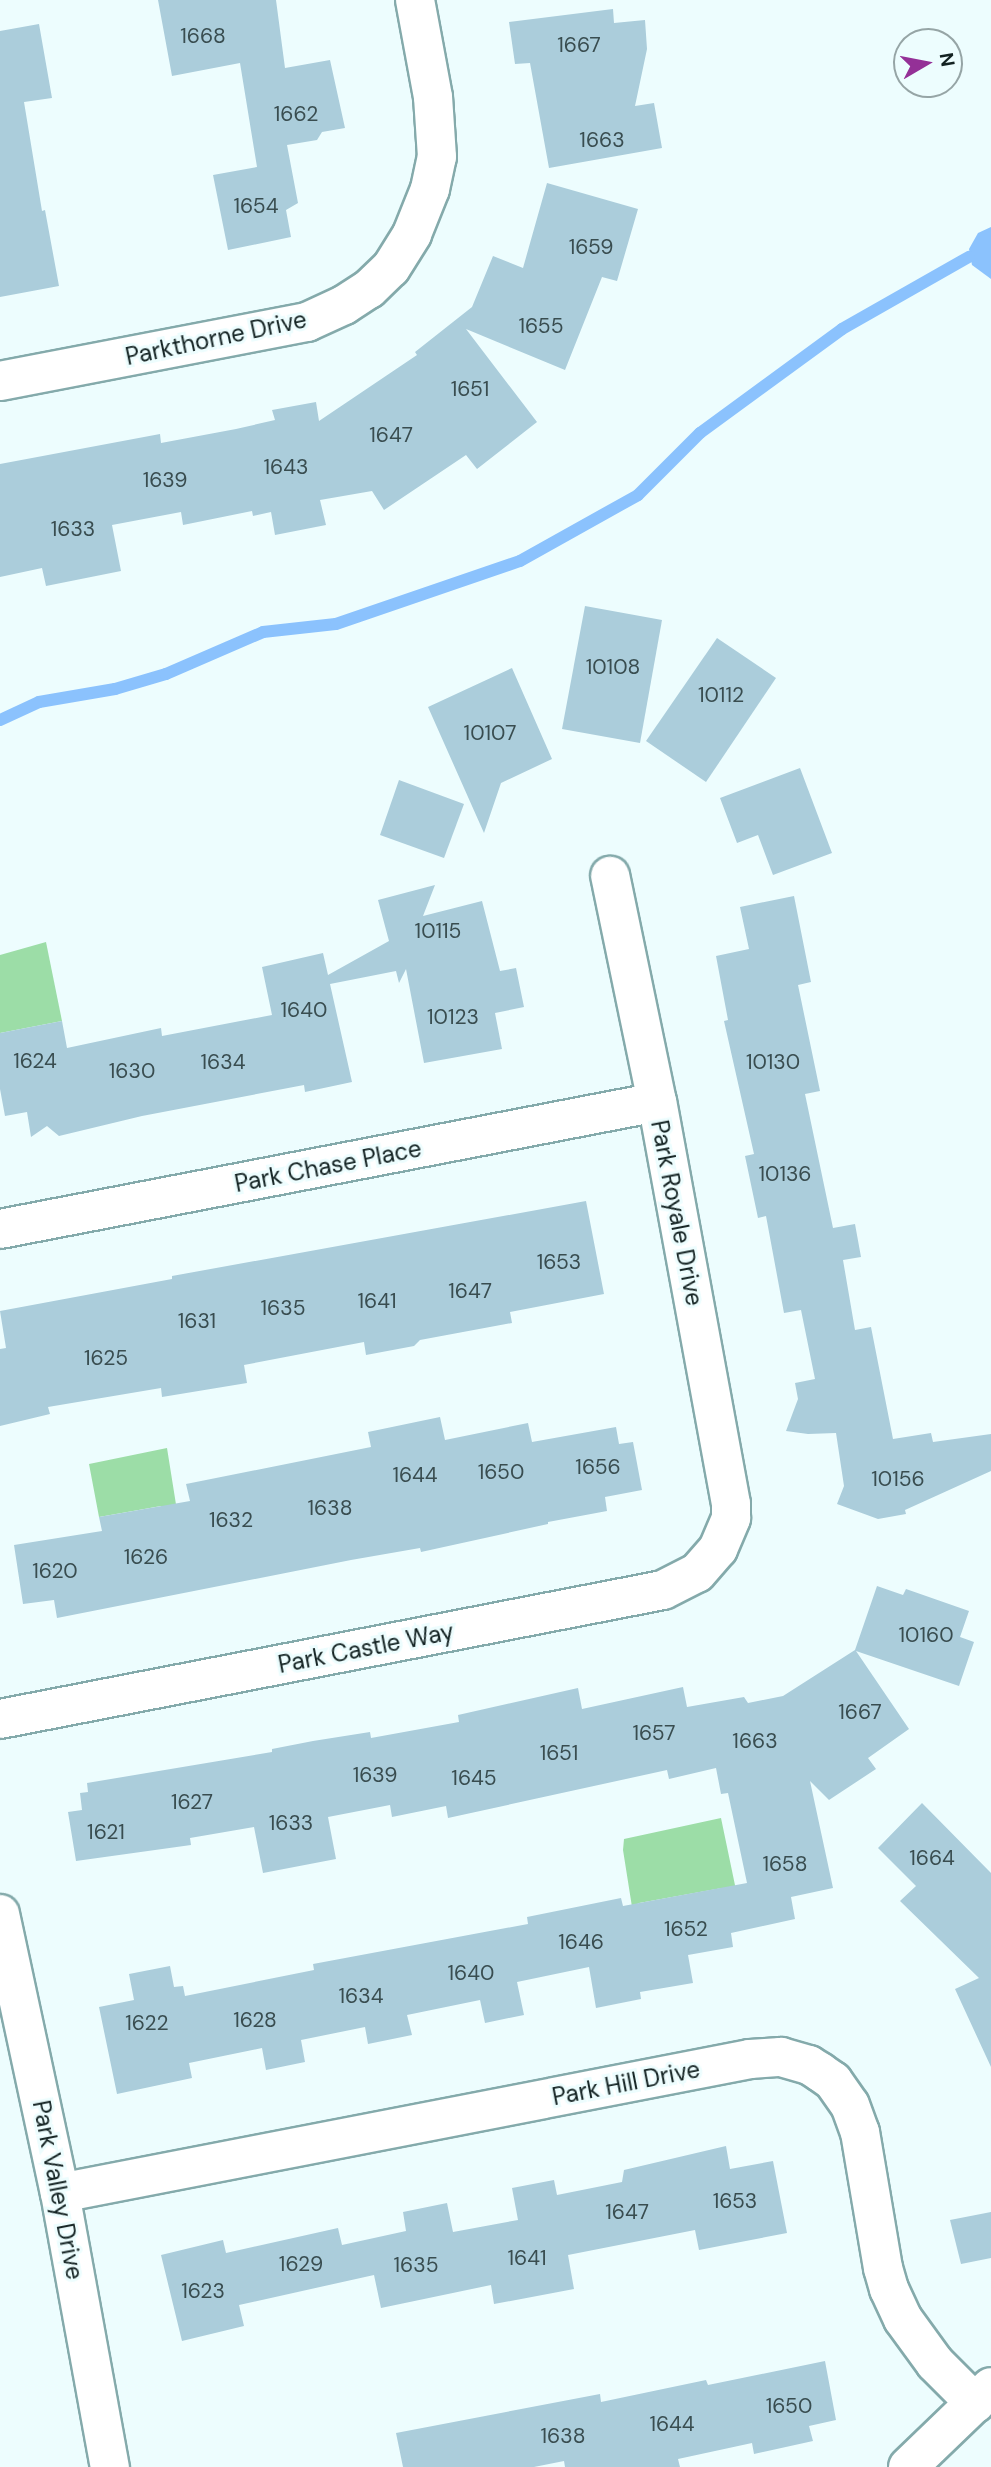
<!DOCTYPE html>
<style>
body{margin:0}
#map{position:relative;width:991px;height:2467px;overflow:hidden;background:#edfdfe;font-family:"DM Sans",sans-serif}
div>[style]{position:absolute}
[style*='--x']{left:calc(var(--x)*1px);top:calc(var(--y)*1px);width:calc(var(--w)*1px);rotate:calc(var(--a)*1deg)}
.green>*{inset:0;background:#9cdda7}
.water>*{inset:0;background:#8bc2fd}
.stream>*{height:12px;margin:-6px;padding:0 6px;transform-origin:6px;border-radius:6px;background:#8bc2fd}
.building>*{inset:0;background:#abcddb}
.roads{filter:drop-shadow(2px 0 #84aaab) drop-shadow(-2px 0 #84aaab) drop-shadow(0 2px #84aaab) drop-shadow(0 -2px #84aaab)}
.minor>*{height:38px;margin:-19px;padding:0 19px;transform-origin:19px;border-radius:19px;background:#fff}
span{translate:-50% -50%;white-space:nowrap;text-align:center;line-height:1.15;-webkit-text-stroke:6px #edfdfe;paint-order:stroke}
.number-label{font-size:21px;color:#394d50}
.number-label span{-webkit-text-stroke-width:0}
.street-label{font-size:24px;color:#132222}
.north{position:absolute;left:893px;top:28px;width:70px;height:70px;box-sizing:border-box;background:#edfdfe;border:2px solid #96a5a6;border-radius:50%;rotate:80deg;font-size:19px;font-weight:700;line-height:28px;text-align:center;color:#132222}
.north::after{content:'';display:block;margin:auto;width:24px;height:32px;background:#943097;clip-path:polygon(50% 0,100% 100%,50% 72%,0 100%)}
</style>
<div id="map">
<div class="green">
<i style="clip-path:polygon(46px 942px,62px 1021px,0 1033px,0 955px)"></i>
<i style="clip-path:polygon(167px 1448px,178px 1517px,161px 1506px,99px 1517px,89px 1464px)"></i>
<i style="clip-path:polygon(721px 1818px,736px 1890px,722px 1888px,639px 1903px,632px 1907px,623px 1850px,624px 1839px)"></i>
</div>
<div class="water">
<i style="clip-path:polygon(991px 227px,991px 279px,972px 265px,969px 249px,978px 233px)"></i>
</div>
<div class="stream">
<i style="--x:0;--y:720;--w:43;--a:-24.8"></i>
<i style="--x:39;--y:702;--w:77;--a:-9.7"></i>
<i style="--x:115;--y:689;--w:53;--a:-16.4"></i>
<i style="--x:166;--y:674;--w:106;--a:-23.4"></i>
<i style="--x:263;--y:632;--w:73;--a:-6.3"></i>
<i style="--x:336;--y:624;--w:194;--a:-18.9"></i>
<i style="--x:520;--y:561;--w:135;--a:-29.2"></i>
<i style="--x:638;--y:495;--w:88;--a:-45"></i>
<i style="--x:700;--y:433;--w:176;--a:-36.2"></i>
<i style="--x:842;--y:329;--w:146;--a:-29.6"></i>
</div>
<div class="building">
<i style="clip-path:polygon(158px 0,276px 0,285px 68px,330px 60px,345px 128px,322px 132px,317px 140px,287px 145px,298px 203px,286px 210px,291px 237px,228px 250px,213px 175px,257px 167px,240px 63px,172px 76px)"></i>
<i style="clip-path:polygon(613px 9px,614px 23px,645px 20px,647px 49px,635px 106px,654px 103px,662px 148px,549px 168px,530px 63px,515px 64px,509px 22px)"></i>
<i style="clip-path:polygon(39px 24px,52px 98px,24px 102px,42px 211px,45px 210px,59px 286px,0 297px,0 31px)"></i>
<i style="clip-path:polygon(547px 183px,638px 209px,617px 281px,602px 277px,565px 370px,466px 329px,537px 422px,477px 469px,466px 455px,384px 510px,372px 491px,320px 500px,326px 525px,275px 535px,271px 512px,253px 516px,252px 511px,183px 525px,181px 512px,112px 525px,121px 571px,46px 586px,42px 568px,0 577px,0 464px,160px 434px,161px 443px,236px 429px,275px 420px,272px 410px,316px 402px,319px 421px,417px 355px,415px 352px,472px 307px,493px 256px,523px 268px)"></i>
<i style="clip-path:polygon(585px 606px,662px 620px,640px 743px,562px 729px)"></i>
<i style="clip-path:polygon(717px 638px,776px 678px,706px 782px,646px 741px)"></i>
<i style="clip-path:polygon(512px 668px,552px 759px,501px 783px,484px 833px,428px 707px)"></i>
<i style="clip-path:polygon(800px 768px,832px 853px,773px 875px,758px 835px,737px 843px,720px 798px)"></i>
<i style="clip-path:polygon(399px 780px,464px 804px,444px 858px,380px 835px)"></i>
<i style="clip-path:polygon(435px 885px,423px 916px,482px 901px,500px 971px,516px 968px,524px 1007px,495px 1013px,502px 1049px,424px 1063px,406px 969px,399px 983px,396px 971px,330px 984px,352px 1082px,305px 1092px,304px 1085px,142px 1116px,59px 1136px,47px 1126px,31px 1137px,27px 1112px,5px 1116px,0 1089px,0 1033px,62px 1021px,67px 1048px,161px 1028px,162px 1036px,272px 1015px,262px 967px,323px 953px,328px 975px,389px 941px,378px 900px)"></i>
<i style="clip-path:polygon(794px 896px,811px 982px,798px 985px,820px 1091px,805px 1094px,833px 1228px,855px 1224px,861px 1257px,843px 1260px,855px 1330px,871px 1327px,893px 1439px,931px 1433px,933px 1442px,991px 1434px,991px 1471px,905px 1510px,906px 1514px,878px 1519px,837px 1504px,844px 1486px,836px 1433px,808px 1434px,786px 1431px,798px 1399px,795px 1383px,815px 1379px,801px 1310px,784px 1313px,766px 1216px,758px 1218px,745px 1156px,754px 1154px,724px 1021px,728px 1020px,716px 956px,749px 949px,740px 907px)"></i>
<i style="clip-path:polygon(586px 1201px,604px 1294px,510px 1312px,512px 1323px,420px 1340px,414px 1346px,366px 1355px,364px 1342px,244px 1365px,247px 1383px,162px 1397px,161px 1388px,48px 1407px,50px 1414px,0 1426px,0 1349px,6px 1348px,0 1311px,172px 1279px,172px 1276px)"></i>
<i style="clip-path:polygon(440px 1417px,445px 1440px,528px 1423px,532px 1442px,616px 1427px,619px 1444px,633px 1442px,642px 1490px,605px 1497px,607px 1511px,548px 1522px,548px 1524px,421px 1552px,420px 1548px,351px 1560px,57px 1618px,54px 1600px,23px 1604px,14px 1545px,102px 1531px,99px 1517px,190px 1501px,186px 1484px,371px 1447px,368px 1432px)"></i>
<i style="clip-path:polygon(877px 1586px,903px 1595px,906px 1589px,969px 1611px,960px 1637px,974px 1642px,959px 1686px,856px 1651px,909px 1729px,868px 1758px,876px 1769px,829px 1800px,810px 1781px,833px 1888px,791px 1897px,795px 1919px,731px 1933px,733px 1947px,688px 1955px,693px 1983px,640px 1992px,641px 1999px,596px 2008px,589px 1967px,517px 1982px,524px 2015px,485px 2023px,480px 2000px,407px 2015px,412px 2035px,368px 2044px,365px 2027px,301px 2040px,305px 2062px,266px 2070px,262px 2048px,189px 2063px,192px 2078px,117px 2094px,99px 2007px,134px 2000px,129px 1974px,170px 1966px,174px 1987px,183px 1986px,185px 1996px,314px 1970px,313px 1964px,528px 1924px,527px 1917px,621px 1898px,623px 1906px,747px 1883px,728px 1793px,721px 1794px,716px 1768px,669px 1779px,667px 1770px,448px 1818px,446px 1806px,392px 1817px,390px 1805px,328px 1817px,336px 1859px,263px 1873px,254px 1827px,190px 1838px,191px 1845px,76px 1861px,68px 1812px,82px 1810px,80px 1793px,88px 1792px,87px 1783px,272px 1752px,272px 1749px,313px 1741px,370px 1732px,371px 1738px,459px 1722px,458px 1715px,578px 1688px,582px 1709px,683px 1687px,687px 1707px,744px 1697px,748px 1703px,783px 1696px,855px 1650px)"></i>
<i style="clip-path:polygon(922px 1803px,991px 1873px,991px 2067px,955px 1989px,979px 1978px,900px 1901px,916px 1886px,878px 1848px)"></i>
<i style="clip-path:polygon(726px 2146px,730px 2169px,773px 2161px,787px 2233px,699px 2250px,695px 2230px,568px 2255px,574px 2289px,494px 2304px,491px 2285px,381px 2308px,374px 2275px,239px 2305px,244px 2326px,182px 2341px,161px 2255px,223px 2240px,226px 2253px,338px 2228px,342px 2245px,406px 2231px,403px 2212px,447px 2203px,453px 2232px,518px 2220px,512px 2188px,554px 2180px,557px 2195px,622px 2182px,624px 2170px)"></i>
<i style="clip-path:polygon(991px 2212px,991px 2258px,961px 2264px,950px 2220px)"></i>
<i style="clip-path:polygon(825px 2361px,836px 2420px,809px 2426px,813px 2441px,754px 2454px,752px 2443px,678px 2459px,680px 2467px,565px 2467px,564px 2461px,534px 2467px,403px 2467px,396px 2433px,600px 2394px,601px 2402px,706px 2380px,708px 2385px)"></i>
</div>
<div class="roads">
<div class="minor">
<i style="--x:0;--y:381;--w:313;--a:-10.9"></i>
<i style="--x:307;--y:322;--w:41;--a:-24.7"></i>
<i style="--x:344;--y:305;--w:30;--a:-33"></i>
<i style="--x:369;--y:289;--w:30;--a:-44"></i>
<i style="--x:391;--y:268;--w:40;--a:-58"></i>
<i style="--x:412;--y:234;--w:48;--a:-68.2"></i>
<i style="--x:430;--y:189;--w:33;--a:-78"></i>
<i style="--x:437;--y:157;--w:60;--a:-93.8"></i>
<i style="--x:433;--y:97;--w:99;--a:-100.5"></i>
<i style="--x:0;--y:1229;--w:669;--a:-10.94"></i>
<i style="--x:0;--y:1719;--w:675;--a:-11.01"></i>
<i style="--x:663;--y:1590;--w:38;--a:-27"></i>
<i style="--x:697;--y:1573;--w:32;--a:-49"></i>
<i style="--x:718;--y:1549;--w:34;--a:-67"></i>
<i style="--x:731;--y:1518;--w:14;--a:-90"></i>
<i style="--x:731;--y:1504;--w:409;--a:-100.4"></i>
<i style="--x:657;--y:1102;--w:231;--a:-101.7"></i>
<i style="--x:0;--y:1914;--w:285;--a:77.9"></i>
<i style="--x:60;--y:2193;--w:279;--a:79.7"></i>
<i style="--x:60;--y:2193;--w:703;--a:-10.99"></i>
<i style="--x:750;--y:2059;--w:31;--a:-4"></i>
<i style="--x:781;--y:2057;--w:29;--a:16"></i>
<i style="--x:809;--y:2065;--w:13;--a:32"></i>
<i style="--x:820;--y:2072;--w:16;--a:35"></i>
<i style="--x:833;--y:2081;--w:29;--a:55"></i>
<i style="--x:850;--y:2105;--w:29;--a:70"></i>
<i style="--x:860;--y:2132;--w:138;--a:80.4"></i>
<i style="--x:883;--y:2268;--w:22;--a:74"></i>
<i style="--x:889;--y:2289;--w:33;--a:65"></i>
<i style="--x:903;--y:2319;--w:54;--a:54"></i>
<i style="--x:935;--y:2363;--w:57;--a:45"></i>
<i style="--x:908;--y:2467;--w:115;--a:-43.9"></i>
</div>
</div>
<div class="number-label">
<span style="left:203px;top:36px">1668</span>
<span style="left:579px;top:45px">1667</span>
<span style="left:296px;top:114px">1662</span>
<span style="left:602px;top:140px">1663</span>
<span style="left:256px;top:206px">1654</span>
<span style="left:591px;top:247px">1659</span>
<span style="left:541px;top:326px">1655</span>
<span style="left:470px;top:389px">1651</span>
<span style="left:391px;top:435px">1647</span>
<span style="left:286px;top:467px">1643</span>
<span style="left:165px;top:480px">1639</span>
<span style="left:73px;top:529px">1633</span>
<span style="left:613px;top:667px">10108</span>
<span style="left:721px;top:695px">10112</span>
<span style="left:490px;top:733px">10107</span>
<span style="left:438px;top:931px">10115</span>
<span style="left:304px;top:1010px">1640</span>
<span style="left:453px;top:1017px">10123</span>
<span style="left:35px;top:1061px">1624</span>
<span style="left:223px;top:1062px">1634</span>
<span style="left:773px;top:1062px">10130</span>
<span style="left:132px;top:1071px">1630</span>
<span style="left:785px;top:1174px">10136</span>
<span style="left:559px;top:1262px">1653</span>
<span style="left:470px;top:1291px">1647</span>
<span style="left:377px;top:1301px">1641</span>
<span style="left:283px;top:1308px">1635</span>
<span style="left:197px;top:1321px">1631</span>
<span style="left:106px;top:1358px">1625</span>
<span style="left:598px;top:1467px">1656</span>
<span style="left:501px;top:1472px">1650</span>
<span style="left:415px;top:1475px">1644</span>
<span style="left:898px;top:1479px">10156</span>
<span style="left:330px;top:1508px">1638</span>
<span style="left:231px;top:1520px">1632</span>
<span style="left:146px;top:1557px">1626</span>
<span style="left:55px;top:1571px">1620</span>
<span style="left:926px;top:1635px">10160</span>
<span style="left:860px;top:1712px">1667</span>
<span style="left:654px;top:1733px">1657</span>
<span style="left:755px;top:1741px">1663</span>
<span style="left:559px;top:1753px">1651</span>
<span style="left:375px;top:1775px">1639</span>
<span style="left:474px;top:1778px">1645</span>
<span style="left:192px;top:1802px">1627</span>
<span style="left:291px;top:1823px">1633</span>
<span style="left:106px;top:1832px">1621</span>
<span style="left:932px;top:1858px">1664</span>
<span style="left:785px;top:1864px">1658</span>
<span style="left:686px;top:1929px">1652</span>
<span style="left:581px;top:1942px">1646</span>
<span style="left:471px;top:1973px">1640</span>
<span style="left:361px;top:1996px">1634</span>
<span style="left:255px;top:2020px">1628</span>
<span style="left:147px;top:2023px">1622</span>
<span style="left:735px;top:2201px">1653</span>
<span style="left:627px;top:2212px">1647</span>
<span style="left:527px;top:2258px">1641</span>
<span style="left:301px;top:2264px">1629</span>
<span style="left:416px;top:2265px">1635</span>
<span style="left:203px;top:2291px">1623</span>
<span style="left:789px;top:2406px">1650</span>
<span style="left:672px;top:2424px">1644</span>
<span style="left:563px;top:2436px">1638</span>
</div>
<div class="street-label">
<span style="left:216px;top:338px;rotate:-12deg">Parkthorne Drive</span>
<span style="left:328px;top:1166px;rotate:-11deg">Park Chase Place</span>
<span style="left:677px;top:1213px;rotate:79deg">Park Royale Drive</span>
<span style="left:366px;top:1648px;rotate:-11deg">Park Castle Way</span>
<span style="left:626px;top:2083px;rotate:-11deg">Park Hill Drive</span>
<span style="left:58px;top:2190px;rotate:79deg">Park Valley Drive</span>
</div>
<div class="north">N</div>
</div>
